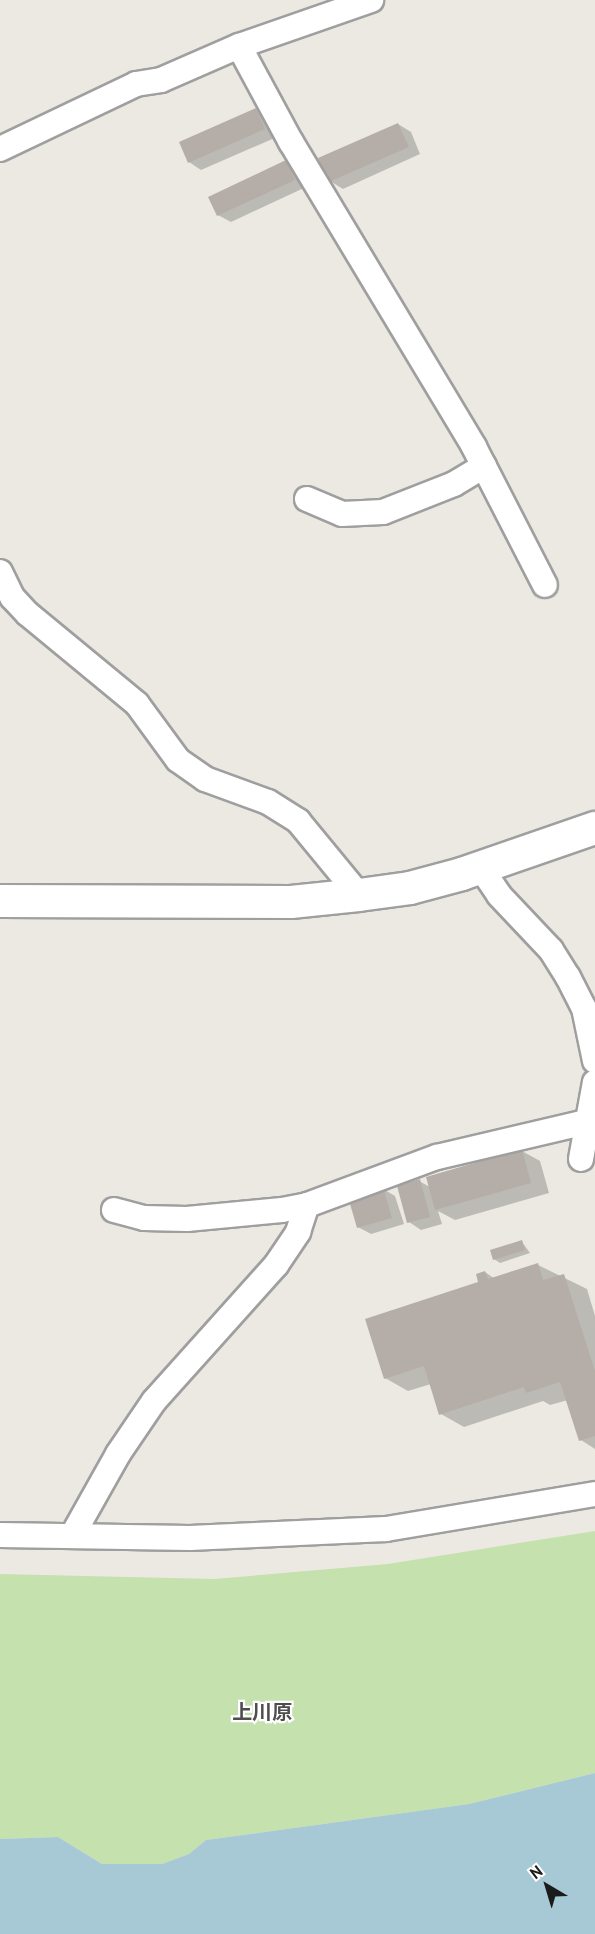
<!DOCTYPE html>
<meta charset="utf-8">
<style>
body{margin:0}
#map{position:relative;width:595px;height:1934px;overflow:hidden;background:#ece9e2;font-family:"PT Sans","Noto Sans JP",sans-serif}
div>[style]{position:absolute}
[style*='--x']{left:calc(var(--x)*1px);top:calc(var(--y)*1px);width:calc(var(--w)*1px);rotate:calc(var(--a)*1deg)}
.grass>*{inset:0;background:#c5e1ad}
.water>*{inset:0;background:#a7c9d5}
.shadow>*{inset:0;background:#0003}
.building>*{inset:0;background:#b5aea8}
.roads{filter:drop-shadow(2px 0 #9f9f9f) drop-shadow(-2px 0 #9f9f9f) drop-shadow(0 2px #9f9f9f) drop-shadow(0 -2px #9f9f9f)}
.minor>*{height:24px;margin:-12px;padding:0 12px;transform-origin:12px;border-radius:12px;background:#fff}
.tertiary>*{height:32px;margin:-16px;padding:0 16px;transform-origin:16px;border-radius:16px;background:#fff}
span{translate:-50% -50%;white-space:nowrap;text-align:center;line-height:1.15;-webkit-text-stroke:4.5px #fff;paint-order:stroke}
.neighbourhood-label{font-size:20px;color:#4e4e4e;font-weight:700}
.north{position:absolute;left:517px;top:1856px;width:60px;height:60px;-webkit-text-stroke:4px #fff;paint-order:stroke;rotate:322deg;font-size:16px;font-weight:700;line-height:24px;text-align:center;color:#1b1b1b}
.north::after{content:'';display:block;margin:auto;width:21px;height:27px;background:#1b1b1b;clip-path:polygon(50% 0,100% 100%,50% 72%,0 100%)}
</style>
<div id="map">
<div class="grass">
<i style="clip-path:polygon(595px 1531px,595px 1773px,469px 1804px,206px 1840px,189px 1854px,162px 1864px,102px 1864px,58px 1837px,0 1839px,0 1574px,214px 1579px,388px 1564px)"></i>
</div>
<div class="water">
<i style="clip-path:polygon(595px 1773px,595px 1934px,0 1934px,0 1839px,58px 1837px,102px 1864px,162px 1864px,189px 1854px,206px 1840px,469px 1804px)"></i>
</div>
<div class="shadow">
<i style="clip-path:polygon(256px 110px,268px 117px,277px 137px,201px 170px,189px 162px)"></i>
<i style="clip-path:polygon(398px 124px,411px 132px,420px 154px,343px 189px,330px 181px)"></i>
<i style="clip-path:polygon(286px 162px,298px 169px,306px 187px,231px 222px,218px 215px)"></i>
<i style="clip-path:polygon(522px 1151px,540px 1161px,549px 1193px,455px 1220px,438px 1211px,442px 1224px,421px 1230px,409px 1222px,419px 1181px,430px 1187px)"></i>
<i style="clip-path:polygon(383px 1189px,395px 1196px,404px 1224px,371px 1234px,358px 1227px)"></i>
<i style="clip-path:polygon(522px 1242px,530px 1253px,500px 1263px,494px 1259px)"></i>
<i style="clip-path:polygon(538px 1265px,587px 1289px,595px 1316px,595px 1449px,581px 1440px,568px 1400px,550px 1405px,543px 1401px,464px 1427px,441px 1414px,431px 1384px,408px 1391px,385px 1378px,480px 1283px,485px 1272px,495px 1279px)"></i>
</div>
<div class="building">
<i style="clip-path:polygon(256px 108px,265px 129px,188px 163px,179px 142px)"></i>
<i style="clip-path:polygon(398px 123px,409px 147px,329px 182px,318px 158px)"></i>
<i style="clip-path:polygon(286px 160px,295px 180px,217px 216px,208px 197px)"></i>
<i style="clip-path:polygon(522px 1149px,531px 1183px,435px 1210px,426px 1177px)"></i>
<i style="clip-path:polygon(420px 1179px,430px 1217px,407px 1223px,397px 1186px)"></i>
<i style="clip-path:polygon(383px 1187px,392px 1218px,357px 1228px,348px 1197px)"></i>
<i style="clip-path:polygon(522px 1240px,525px 1250px,493px 1260px,490px 1250px)"></i>
<i style="clip-path:polygon(538px 1263px,543px 1280px,564px 1274px,595px 1371px,595px 1436px,579px 1441px,560px 1382px,526px 1393px,524px 1387px,439px 1415px,424px 1366px,384px 1379px,365px 1319px,478px 1282px,476px 1274px,485px 1271px,488px 1279px)"></i>
</div>
<div class="roads">
<div class="minor">
<i style="--x:239;--y:46;--w:109;--a:61.6"></i>
<i style="--x:291;--y:142;--w:356;--a:59"></i>
<i style="--x:474;--y:447;--w:155;--a:62.8"></i>
<i style="--x:0;--y:149;--w:151;--a:-25.5"></i>
<i style="--x:136;--y:84;--w:25;--a:-9"></i>
<i style="--x:161;--y:80;--w:85;--a:-23.6"></i>
<i style="--x:239;--y:46;--w:140;--a:-19.2"></i>
<i style="--x:307;--y:499;--w:38;--a:23"></i>
<i style="--x:342;--y:514;--w:41;--a:-2.8"></i>
<i style="--x:383;--y:512;--w:76;--a:-21.5"></i>
<i style="--x:454;--y:484;--w:35;--a:-31"></i>
<i style="--x:0;--y:572;--w:28;--a:64"></i>
<i style="--x:12;--y:597;--w:23;--a:47"></i>
<i style="--x:28;--y:614;--w:141;--a:39.5"></i>
<i style="--x:137;--y:704;--w:69;--a:53.8"></i>
<i style="--x:178;--y:760;--w:33;--a:35"></i>
<i style="--x:205;--y:779;--w:67;--a:20.1"></i>
<i style="--x:268;--y:802;--w:36;--a:32"></i>
<i style="--x:298;--y:821;--w:96;--a:50.5"></i>
<i style="--x:481;--y:868;--w:32;--a:56"></i>
<i style="--x:499;--y:895;--w:76;--a:46.6"></i>
<i style="--x:551;--y:950;--w:32;--a:58"></i>
<i style="--x:568;--y:977;--w:35;--a:63"></i>
<i style="--x:584;--y:1008;--w:54;--a:78.3"></i>
<i style="--x:581;--y:1159;--w:78;--a:-79.7"></i>
<i style="--x:114;--y:1210;--w:31;--a:15"></i>
<i style="--x:144;--y:1218;--w:43;--a:1.3"></i>
<i style="--x:187;--y:1219;--w:95;--a:-5.4"></i>
<i style="--x:282;--y:1210;--w:25;--a:-11"></i>
<i style="--x:307;--y:1205;--w:139;--a:-20.3"></i>
<i style="--x:437;--y:1157;--w:162;--a:-13.2"></i>
<i style="--x:0;--y:1535;--w:190;--a:0.9"></i>
<i style="--x:190;--y:1538;--w:196;--a:-2.6"></i>
<i style="--x:386;--y:1529;--w:212;--a:-9.5"></i>
<i style="--x:72;--y:1536;--w:94;--a:-60.7"></i>
<i style="--x:118;--y:1454;--w:64;--a:-55.8"></i>
<i style="--x:154;--y:1401;--w:183;--a:-48.1"></i>
<i style="--x:276;--y:1265;--w:40;--a:-56"></i>
<i style="--x:298;--y:1232;--w:28;--a:-72"></i>
</div>
<div class="tertiary">
<i style="--x:0;--y:901;--w:291;--a:0.2"></i>
<i style="--x:291;--y:902;--w:68;--a:-5.9"></i>
<i style="--x:359;--y:895;--w:51;--a:-7.8"></i>
<i style="--x:410;--y:888;--w:54;--a:-15.1"></i>
<i style="--x:462;--y:874;--w:141;--a:-19.1"></i>
</div>
</div>
<div class="neighbourhood-label">
<span style="left:262px;top:1712px">上川原</span>
</div>
<div class="north">N</div>
</div>
